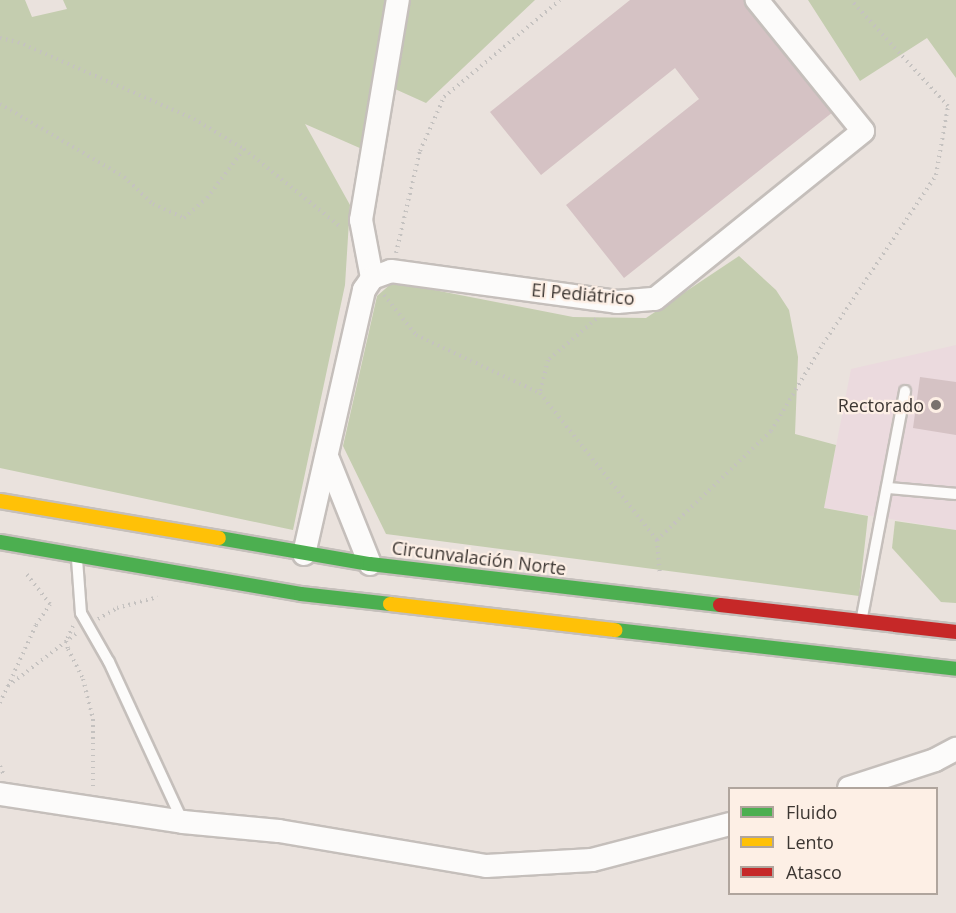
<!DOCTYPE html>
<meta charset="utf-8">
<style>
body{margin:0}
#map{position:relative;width:956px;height:913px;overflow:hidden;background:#eae2dd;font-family:"Open Sans",sans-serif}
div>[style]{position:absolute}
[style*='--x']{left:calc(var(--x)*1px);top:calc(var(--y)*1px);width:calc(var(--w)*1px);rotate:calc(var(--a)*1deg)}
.education>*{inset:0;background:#ebdade}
.green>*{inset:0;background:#c4cdaf}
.building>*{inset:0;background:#d5c2c4}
.path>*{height:4px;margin-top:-2px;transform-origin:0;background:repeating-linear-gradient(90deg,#c5c2c0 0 1.5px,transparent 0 6px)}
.roads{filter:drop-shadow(2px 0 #c5bfbb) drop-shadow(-2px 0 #c5bfbb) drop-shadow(0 2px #c5bfbb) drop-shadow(0 -2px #c5bfbb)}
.lane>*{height:10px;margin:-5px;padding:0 5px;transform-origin:5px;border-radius:5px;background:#fcfbfa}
.street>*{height:22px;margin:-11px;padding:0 11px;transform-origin:11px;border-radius:11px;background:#fcfbfa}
.fast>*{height:14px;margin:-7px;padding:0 7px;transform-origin:7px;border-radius:7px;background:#4caf50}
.slow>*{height:14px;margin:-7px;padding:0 7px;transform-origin:7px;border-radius:7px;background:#ffc107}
.jam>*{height:14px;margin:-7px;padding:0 7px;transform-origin:7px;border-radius:7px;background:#c62828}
.dots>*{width:16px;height:16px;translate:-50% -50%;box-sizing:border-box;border:3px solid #fdefe5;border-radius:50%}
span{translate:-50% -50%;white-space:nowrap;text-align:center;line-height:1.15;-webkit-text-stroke:4.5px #fdefe5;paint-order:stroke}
.street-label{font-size:18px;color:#3c3632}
.poi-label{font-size:18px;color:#3c3632}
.right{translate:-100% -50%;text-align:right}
.legend{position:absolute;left:728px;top:787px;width:210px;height:108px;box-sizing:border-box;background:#fdefe5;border:2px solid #b0a59d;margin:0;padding:8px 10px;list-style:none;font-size:18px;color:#3c3632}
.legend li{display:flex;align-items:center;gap:12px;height:30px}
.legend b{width:30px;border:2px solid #b0a59d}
</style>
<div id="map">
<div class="education">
<i style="clip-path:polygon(956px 345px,956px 530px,824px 508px,851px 369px)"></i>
</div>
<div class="green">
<i style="clip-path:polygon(0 0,25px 0,32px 17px,67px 9px,63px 0,535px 0,426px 103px,375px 80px,362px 149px,305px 124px,350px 205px,345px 285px,293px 530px,0 468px)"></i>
<i style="clip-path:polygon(808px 0,956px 0,956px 78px,927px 38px,860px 81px)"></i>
<i style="clip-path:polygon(739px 256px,776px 290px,789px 310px,798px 357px,795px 434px,836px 445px,824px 508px,868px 516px,859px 596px,386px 534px,343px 446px,377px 296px,393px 282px,573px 317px,646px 318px)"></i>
<i style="clip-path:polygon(895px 521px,956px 530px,956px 603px,941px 602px,892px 548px)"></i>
</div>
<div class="building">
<i style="clip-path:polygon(630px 0,752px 0,838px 108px,624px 278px,566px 205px,699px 99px,675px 68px,541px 175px,490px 112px)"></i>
<i style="clip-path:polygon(920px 377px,956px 382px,956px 435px,913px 428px)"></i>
</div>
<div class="path">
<i style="--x:0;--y:38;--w:18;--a:13"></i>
<i style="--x:18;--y:42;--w:192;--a:23.6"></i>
<i style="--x:194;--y:119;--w:58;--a:31"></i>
<i style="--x:244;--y:149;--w:126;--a:38.9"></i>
<i style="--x:0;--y:104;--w:144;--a:30.5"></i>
<i style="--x:124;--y:177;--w:40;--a:43"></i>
<i style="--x:153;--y:204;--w:34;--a:24"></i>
<i style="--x:184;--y:218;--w:30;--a:-41"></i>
<i style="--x:207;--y:198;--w:61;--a:-52.9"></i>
<i style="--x:396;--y:253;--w:105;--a:-76.8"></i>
<i style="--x:420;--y:151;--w:59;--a:-66"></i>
<i style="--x:444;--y:97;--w:151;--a:-39.9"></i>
<i style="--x:384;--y:295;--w:51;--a:51.3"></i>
<i style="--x:416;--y:335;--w:137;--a:25.1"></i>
<i style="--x:596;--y:319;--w:63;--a:139.5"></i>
<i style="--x:548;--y:360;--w:34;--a:104"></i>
<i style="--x:540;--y:393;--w:188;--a:51.5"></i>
<i style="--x:657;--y:540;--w:34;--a:85"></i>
<i style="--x:657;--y:540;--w:158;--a:-43.7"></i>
<i style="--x:771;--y:431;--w:101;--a:-59.1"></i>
<i style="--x:823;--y:344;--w:203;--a:-56.2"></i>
<i style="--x:936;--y:175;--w:70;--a:-80.1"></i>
<i style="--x:948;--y:106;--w:144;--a:-132.5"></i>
<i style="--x:98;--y:619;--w:22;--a:-30"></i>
<i style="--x:117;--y:608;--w:42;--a:-15"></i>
<i style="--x:73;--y:626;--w:17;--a:115"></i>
<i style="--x:66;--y:641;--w:8;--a:76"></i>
<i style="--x:68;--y:649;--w:34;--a:63"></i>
<i style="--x:83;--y:679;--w:41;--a:76"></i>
<i style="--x:93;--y:719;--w:70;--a:90"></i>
<i style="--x:8;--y:686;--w:87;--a:-37.5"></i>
<i style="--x:0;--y:703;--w:86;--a:-65.2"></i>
<i style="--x:36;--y:625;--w:25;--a:-56"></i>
<i style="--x:50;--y:604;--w:41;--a:-128"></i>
<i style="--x:0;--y:766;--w:10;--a:66"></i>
</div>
<div class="roads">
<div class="lane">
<i style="--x:888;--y:488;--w:68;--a:5"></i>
<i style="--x:77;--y:559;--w:54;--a:85.8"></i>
<i style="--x:81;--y:613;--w:56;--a:60.3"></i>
<i style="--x:109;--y:662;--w:176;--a:65.2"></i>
<i style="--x:862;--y:617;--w:230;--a:-79.2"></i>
</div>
<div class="street">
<i style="--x:372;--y:278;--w:59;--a:-100.7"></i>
<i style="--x:361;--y:220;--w:223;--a:-80.5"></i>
<i style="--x:328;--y:459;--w:113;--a:68.2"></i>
<i style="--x:304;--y:554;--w:271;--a:-77.2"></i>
<i style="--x:364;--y:290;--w:14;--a:-56"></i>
<i style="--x:372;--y:278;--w:20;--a:-20"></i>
<i style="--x:391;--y:271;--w:228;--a:7.8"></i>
<i style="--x:617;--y:302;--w:38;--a:-5"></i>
<i style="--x:655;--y:299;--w:267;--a:-38.9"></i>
<i style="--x:863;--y:131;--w:169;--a:-129"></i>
<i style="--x:849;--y:788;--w:90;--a:-18"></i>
<i style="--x:935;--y:760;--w:24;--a:-28"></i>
<i style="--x:0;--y:794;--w:185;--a:8.7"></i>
<i style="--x:183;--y:822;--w:96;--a:5.4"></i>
<i style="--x:279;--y:831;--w:210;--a:9.6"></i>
<i style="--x:486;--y:866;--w:106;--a:-3.2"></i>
<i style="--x:592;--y:860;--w:143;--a:-14.6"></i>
</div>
<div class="fast">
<i style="--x:219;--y:538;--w:153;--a:9.8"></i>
<i style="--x:370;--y:564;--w:352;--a:6.7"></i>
<i style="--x:0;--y:542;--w:305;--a:9.8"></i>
<i style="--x:301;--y:594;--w:90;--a:6.4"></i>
<i style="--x:616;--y:630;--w:342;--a:6.5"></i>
</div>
<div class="slow">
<i style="--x:0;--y:501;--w:222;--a:9.6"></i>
<i style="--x:390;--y:604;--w:227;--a:6.6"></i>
</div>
<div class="jam">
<i style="--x:720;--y:605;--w:238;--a:6.5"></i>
</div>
</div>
<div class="dots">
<i style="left:936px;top:405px;background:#79726e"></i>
</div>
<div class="street-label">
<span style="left:583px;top:294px;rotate:5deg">El Pediátrico</span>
<span style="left:479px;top:558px;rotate:7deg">Circunvalación Norte</span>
</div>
<div class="poi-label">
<span class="right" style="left:924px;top:405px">Rectorado</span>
</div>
<ul class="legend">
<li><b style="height:8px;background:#4caf50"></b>Fluido</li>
<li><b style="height:8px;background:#ffc107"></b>Lento</li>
<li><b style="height:8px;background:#c62828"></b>Atasco</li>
</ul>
</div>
